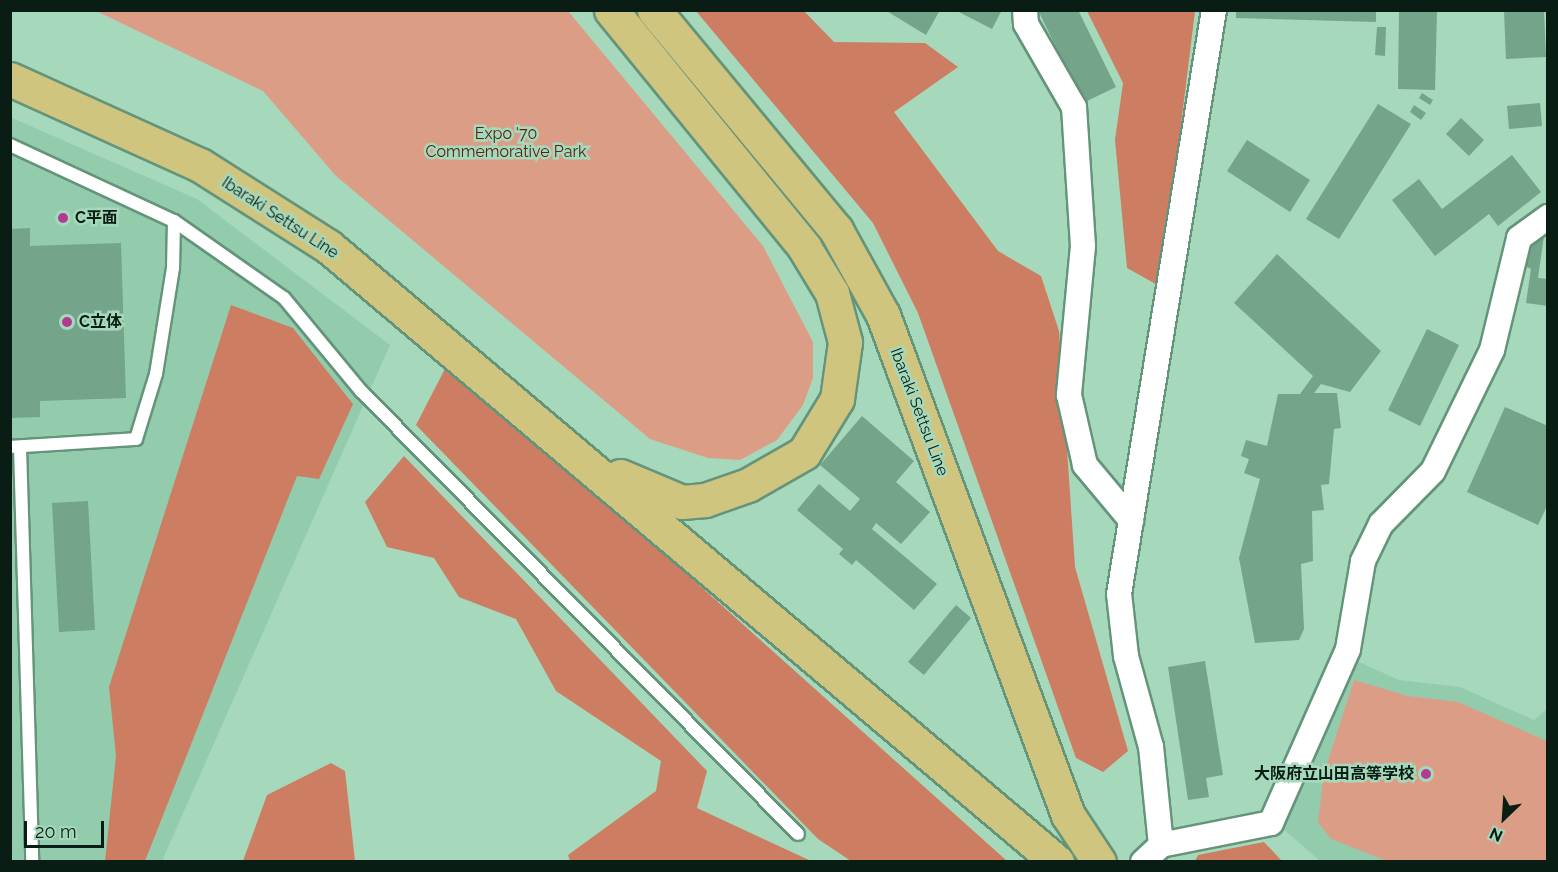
<!DOCTYPE html>
<meta charset="utf-8">
<style>
body{margin:0}
#map{position:relative;width:1558px;height:872px;overflow:hidden;background:#a6d8bc;font-family:Raleway,"Noto Sans JP",sans-serif}
div>[style]{position:absolute}
[style*='--x']{left:calc(var(--x)*1px);top:calc(var(--y)*1px);width:calc(var(--w)*1px);rotate:calc(var(--a)*1deg)}
.built>*{inset:0;background:#93ccad}
.green>*{inset:0;background:#dc9d87}
.forest>*{inset:0;background:#cd7d62}
.building>*{inset:0;background:#74a489}
.roads{filter:drop-shadow(2px 0 #64947a) drop-shadow(-2px 0 #64947a) drop-shadow(0 2px #64947a) drop-shadow(0 -2px #64947a)}
.lane>*{height:12px;margin:-6px;padding:0 6px;transform-origin:6px;border-radius:6px;background:#fff}
.street>*{height:24px;margin:-12px;padding:0 12px;transform-origin:12px;border-radius:12px;background:#fff}
.primary>*{height:33px;margin:-16.5px;padding:0 16.5px;transform-origin:16.5px;border-radius:16.5px;background:#d0c57f}
.dots>*{width:16px;height:16px;translate:-50% -50%;box-sizing:border-box;border:3px solid #a6d8bc;border-radius:50%}
span{translate:-50% -50%;white-space:nowrap;text-align:center;line-height:1.15;-webkit-text-stroke:5px #a6d8bc;paint-order:stroke}
.park-label{font-size:16px;color:#562310}
.poi-label{font-size:16px;color:#0a1d14;font-weight:700}
.left{translate:0 -50%;text-align:left}
.right{translate:-100% -50%;text-align:right}
.street-label{font-size:16px;color:#0a1d14}
.frame{position:absolute;inset:0;border:12px solid #0a1d14;pointer-events:none}
.north{position:absolute;left:1474px;top:788px;width:60px;height:60px;-webkit-text-stroke:4px #a6d8bc;paint-order:stroke;rotate:205deg;font-size:16px;font-weight:700;line-height:24px;text-align:center;color:#0a1d14}
.north::after{content:'';display:block;margin:auto;width:21px;height:27px;background:#0a1d14;clip-path:polygon(50% 0,100% 100%,50% 72%,0 100%)}
.scale{position:absolute;left:24px;top:821px;width:80px;height:27px;box-sizing:border-box;border:3px solid #0a1d14;border-top:0;padding-left:8px;font-size:18px;line-height:21px;white-space:nowrap;color:#0a1d14;-webkit-text-stroke:4px #a6d8bc;paint-order:stroke}
</style>
<div id="map">
<div class="built">
<i style="clip-path:polygon(10px 117px,197px 199px,390px 345px,162px 861px,11px 861px)"></i>
<i style="clip-path:polygon(1355px 660px,1399px 680px,1460px 687px,1534px 720px,1547px 709px,1547px 861px,1320px 861px,1281px 827px)"></i>
</div>
<div class="green">
<i style="clip-path:polygon(96px 11px,568px 11px,763px 246px,813px 342px,813px 378px,803px 405px,777px 440px,740px 460px,708px 458px,650px 439px,336px 176px,263px 91px)"></i>
<i style="clip-path:polygon(1354px 680px,1408px 696px,1458px 702px,1547px 741px,1547px 861px,1387px 861px,1331px 839px,1318px 822px,1324px 773px)"></i>
</div>
<div class="forest">
<i style="clip-path:polygon(696px 11px,804px 11px,834px 42px,925px 43px,958px 67px,894px 112px,998px 251px,1041px 276px,1059px 331px,1075px 567px,1128px 751px,1103px 772px,1076px 758px,918px 313px,873px 223px)"></i>
<i style="clip-path:polygon(1087px 11px,1195px 11px,1161px 287px,1127px 268px,1115px 140px,1123px 83px)"></i>
<i style="clip-path:polygon(231px 305px,293px 328px,353px 404px,319px 479px,297px 476px,145px 861px,105px 861px,116px 756px,109px 687px)"></i>
<i style="clip-path:polygon(449px 361px,1007px 861px,851px 861px,818px 839px,416px 425px)"></i>
<i style="clip-path:polygon(404px 456px,707px 771px,697px 808px,811px 861px,570px 861px,568px 855px,656px 791px,661px 761px,556px 691px,516px 619px,459px 597px,434px 558px,387px 547px,365px 502px)"></i>
<i style="clip-path:polygon(331px 763px,345px 771px,355px 861px,243px 861px,267px 795px)"></i>
<i style="clip-path:polygon(1264px 842px,1282px 861px,1195px 861px,1198px 855px)"></i>
</div>
<div class="building">
<i style="clip-path:polygon(885px 10px,940px 10px,926px 35px)"></i>
<i style="clip-path:polygon(955px 10px,1002px 10px,992px 29px)"></i>
<i style="clip-path:polygon(1038px 10px,1078px 10px,1116px 87px,1083px 103px)"></i>
<i style="clip-path:polygon(1236px 10px,1376px 10px,1376px 22px,1236px 18px)"></i>
<i style="clip-path:polygon(1399px 10px,1437px 10px,1435px 90px,1398px 89px)"></i>
<i style="clip-path:polygon(1504px 10px,1544px 10px,1546px 57px,1506px 59px)"></i>
<i style="clip-path:polygon(1377px 27px,1386px 27px,1385px 56px,1375px 55px)"></i>
<i style="clip-path:polygon(1422px 93px,1433px 100px,1430px 105px,1419px 98px)"></i>
<i style="clip-path:polygon(1540px 103px,1542px 126px,1509px 129px,1507px 106px)"></i>
<i style="clip-path:polygon(1378px 104px,1411px 124px,1339px 239px,1306px 219px)"></i>
<i style="clip-path:polygon(1414px 105px,1426px 113px,1421px 120px,1410px 112px)"></i>
<i style="clip-path:polygon(1461px 118px,1484px 140px,1469px 156px,1446px 134px)"></i>
<i style="clip-path:polygon(1247px 140px,1310px 180px,1290px 212px,1227px 171px)"></i>
<i style="clip-path:polygon(1512px 155px,1541px 192px,1498px 226px,1489px 214px,1435px 256px,1392px 200px,1419px 179px,1442px 209px)"></i>
<i style="clip-path:polygon(30px 228px,30px 246px,121px 243px,126px 398px,40px 401px,40px 417px,10px 418px,10px 229px)"></i>
<i style="clip-path:polygon(1545px 229px,1538px 278px,1548px 279px,1548px 306px,1526px 303px,1531px 269px,1523px 265px,1528px 238px)"></i>
<i style="clip-path:polygon(1277px 254px,1381px 351px,1350px 392px,1321px 384px,1314px 393px,1337px 393px,1341px 428px,1334px 429px,1329px 484px,1321px 485px,1324px 510px,1312px 511px,1313px 561px,1301px 564px,1304px 629px,1299px 640px,1255px 643px,1239px 558px,1260px 479px,1244px 473px,1249px 459px,1241px 456px,1246px 440px,1267px 446px,1278px 394px,1300px 394px,1313px 376px,1234px 303px)"></i>
<i style="clip-path:polygon(1427px 329px,1459px 345px,1420px 426px,1388px 410px)"></i>
<i style="clip-path:polygon(1505px 407px,1548px 426px,1548px 504px,1538px 525px,1467px 492px)"></i>
<i style="clip-path:polygon(862px 416px,914px 461px,896px 482px,930px 512px,901px 544px,876px 523px,872px 529px,937px 584px,914px 610px,856px 560px,852px 565px,839px 554px,843px 549px,797px 510px,819px 484px,850px 511px,860px 499px,820px 465px)"></i>
<i style="clip-path:polygon(88px 501px,95px 630px,59px 632px,52px 503px)"></i>
<i style="clip-path:polygon(956px 605px,971px 618px,924px 675px,908px 662px)"></i>
<i style="clip-path:polygon(1205px 661px,1223px 775px,1206px 778px,1209px 797px,1188px 800px,1168px 667px)"></i>
</div>
<div class="roads">
<div class="lane">
<i style="--x:10;--y:145;--w:181;--a:24.9"></i>
<i style="--x:174;--y:221;--w:47;--a:91.2"></i>
<i style="--x:173;--y:268;--w:107;--a:99.1"></i>
<i style="--x:156;--y:374;--w:68;--a:107.1"></i>
<i style="--x:136;--y:439;--w:126;--a:176.4"></i>
<i style="--x:174;--y:221;--w:134;--a:35"></i>
<i style="--x:284;--y:298;--w:121;--a:50.4"></i>
<i style="--x:361;--y:391;--w:622;--a:45.39"></i>
<i style="--x:20;--y:447;--w:415;--a:88.3"></i>
</div>
<div class="street">
<i style="--x:1025;--y:10;--w:14;--a:86"></i>
<i style="--x:1026;--y:24;--w:96;--a:60"></i>
<i style="--x:1074;--y:107;--w:139;--a:86.3"></i>
<i style="--x:1083;--y:246;--w:150;--a:95.4"></i>
<i style="--x:1069;--y:395;--w:72;--a:77.1"></i>
<i style="--x:1085;--y:465;--w:72;--a:50.1"></i>
<i style="--x:1161;--y:845;--w:99;--a:-95.8"></i>
<i style="--x:1151;--y:747;--w:94;--a:-105.4"></i>
<i style="--x:1126;--y:656;--w:62;--a:-96.4"></i>
<i style="--x:1119;--y:594;--w:592;--a:-80.76"></i>
<i style="--x:1143;--y:862;--w:25;--a:-43"></i>
<i style="--x:1161;--y:845;--w:112;--a:-11.3"></i>
<i style="--x:1271;--y:823;--w:190;--a:-66.1"></i>
<i style="--x:1348;--y:649;--w:89;--a:-80.3"></i>
<i style="--x:1363;--y:561;--w:41;--a:-64.1"></i>
<i style="--x:1381;--y:524;--w:74;--a:-45.5"></i>
<i style="--x:1433;--y:471;--w:135;--a:-64"></i>
<i style="--x:1492;--y:350;--w:115;--a:-76.4"></i>
<i style="--x:1519;--y:238;--w:36;--a:-36"></i>
</div>
<div class="primary">
<i style="--x:611;--y:10;--w:306;--a:50.8"></i>
<i style="--x:804;--y:247;--w:54;--a:58.7"></i>
<i style="--x:832;--y:293;--w:51;--a:75.1"></i>
<i style="--x:845;--y:342;--w:58;--a:98"></i>
<i style="--x:837;--y:399;--w:63;--a:121.4"></i>
<i style="--x:804;--y:453;--w:64;--a:150.3"></i>
<i style="--x:748;--y:485;--w:46;--a:160.8"></i>
<i style="--x:705;--y:500;--w:23;--a:175"></i>
<i style="--x:682;--y:502;--w:67;--a:-157.2"></i>
<i style="--x:654;--y:10;--w:286;--a:50.4"></i>
<i style="--x:836;--y:230;--w:97;--a:61.1"></i>
<i style="--x:883;--y:315;--w:533;--a:69.7"></i>
<i style="--x:1068;--y:815;--w:56;--a:56.6"></i>
<i style="--x:10;--y:79;--w:209;--a:24.4"></i>
<i style="--x:200;--y:165;--w:153;--a:32.4"></i>
<i style="--x:329;--y:247;--w:953;--a:40.19"></i>
</div>
</div>
<div class="dots">
<i style="left:63px;top:218px;background:#b13b92"></i>
<i style="left:67px;top:322px;background:#b13b92"></i>
<i style="left:1426px;top:774px;background:#b13b92"></i>
</div>
<div class="park-label">
<span style="left:506px;top:143px">Expo '70<br>Commemorative Park</span>
</div>
<div class="poi-label">
<span class="left" style="left:75px;top:218px">C平面</span>
<span class="left" style="left:79px;top:322px">C立体</span>
<span class="right" style="left:1414px;top:774px">大阪府立山田高等学校</span>
</div>
<div class="street-label">
<span style="left:280px;top:218px;rotate:33deg">Ibaraki Settsu Line</span>
<span style="left:919px;top:412px;rotate:69deg">Ibaraki Settsu Line</span>
</div>
<div class="frame"></div>
<div class="north">N</div>
<div class="scale">20 m</div>
</div>
